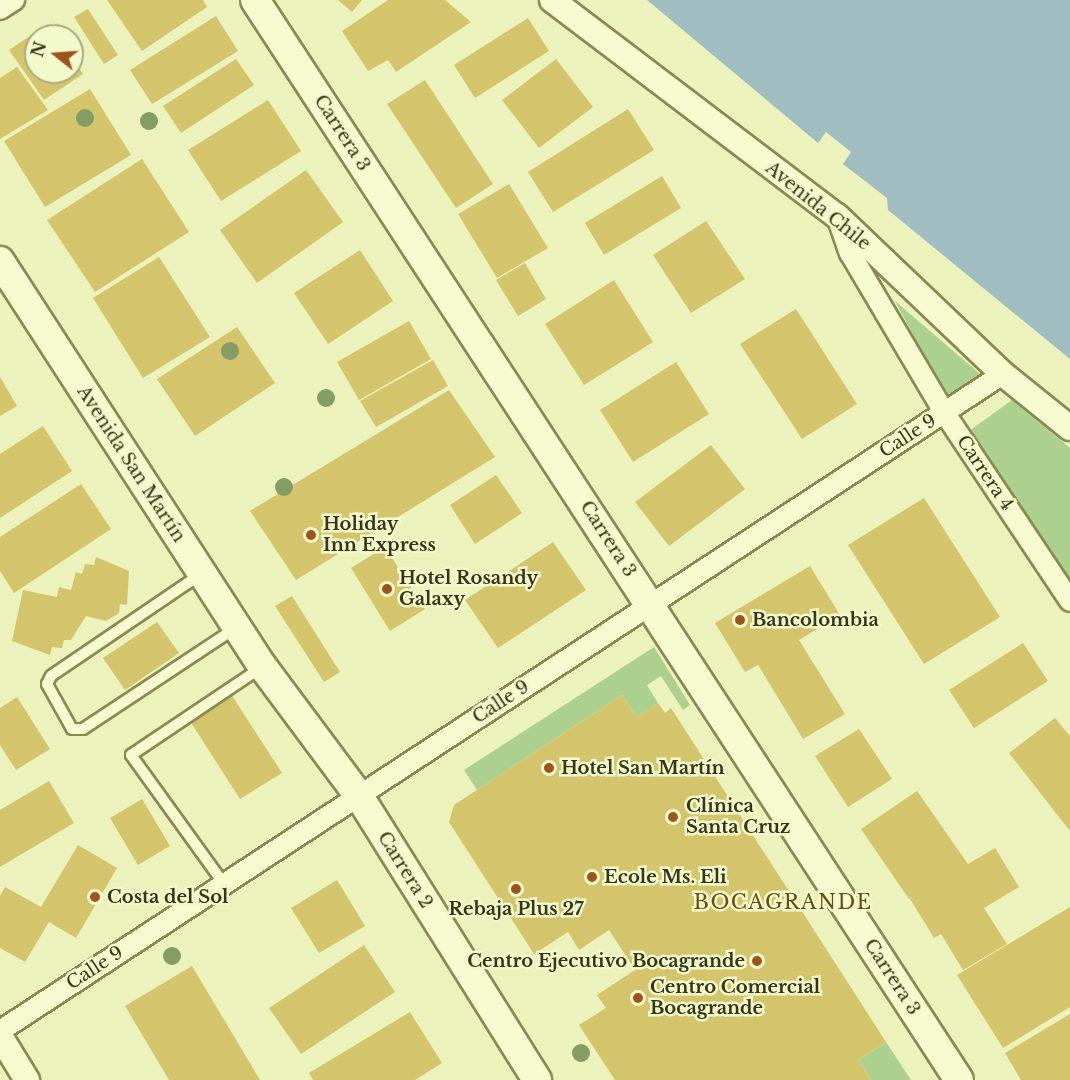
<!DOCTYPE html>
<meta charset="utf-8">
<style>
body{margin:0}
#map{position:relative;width:1070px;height:1080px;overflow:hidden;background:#ebf2bb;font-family:"Libre Baskerville",serif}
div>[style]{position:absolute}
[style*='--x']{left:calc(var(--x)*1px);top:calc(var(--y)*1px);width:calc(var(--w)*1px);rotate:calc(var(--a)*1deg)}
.green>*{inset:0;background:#acd18e}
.water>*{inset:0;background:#a0bec2}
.building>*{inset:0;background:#d4c46c}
.roads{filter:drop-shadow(2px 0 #8b8953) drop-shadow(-2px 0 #8b8953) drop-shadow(0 2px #8b8953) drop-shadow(0 -2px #8b8953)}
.service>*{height:10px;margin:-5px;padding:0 5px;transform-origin:5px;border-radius:5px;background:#f6fccf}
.minor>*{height:20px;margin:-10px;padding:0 10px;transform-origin:10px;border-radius:10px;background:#f6fccf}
.tertiary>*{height:24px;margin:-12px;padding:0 12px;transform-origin:12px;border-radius:12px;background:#f6fccf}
.secondary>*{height:28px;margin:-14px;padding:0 14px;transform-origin:14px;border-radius:14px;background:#f6fccf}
.trees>*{width:18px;height:18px;margin:-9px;border-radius:50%;background:#849d65}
.dots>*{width:16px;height:16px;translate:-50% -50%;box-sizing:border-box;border:3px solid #f2f9cb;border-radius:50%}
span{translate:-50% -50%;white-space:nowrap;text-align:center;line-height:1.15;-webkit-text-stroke:5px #f2f9cb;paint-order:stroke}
.street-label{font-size:18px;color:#38351a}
.poi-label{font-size:18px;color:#38351a;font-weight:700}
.left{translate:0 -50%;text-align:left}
.right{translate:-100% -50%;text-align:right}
.neighbourhood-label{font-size:20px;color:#694b15;letter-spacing:1.5px}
.north{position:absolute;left:24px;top:24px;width:60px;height:60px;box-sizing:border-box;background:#f2f9cb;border:2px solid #a8ab84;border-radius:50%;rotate:287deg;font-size:16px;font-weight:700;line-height:24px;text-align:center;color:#38351a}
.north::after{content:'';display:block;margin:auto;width:21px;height:27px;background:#a0541d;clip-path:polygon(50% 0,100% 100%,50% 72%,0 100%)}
</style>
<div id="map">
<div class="green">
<i style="clip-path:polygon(895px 301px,987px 380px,951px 406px)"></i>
<i style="clip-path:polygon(1012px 400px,1070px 448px,1070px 587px,969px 431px)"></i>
<i style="clip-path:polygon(654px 647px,690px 705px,683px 710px,661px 676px,647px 685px,658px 703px,636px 717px,622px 695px,477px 790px,464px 770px)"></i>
<i style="clip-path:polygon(886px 1042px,911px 1080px,871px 1080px,859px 1060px)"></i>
</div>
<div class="water">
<i style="clip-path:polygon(647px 0,1070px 0,1070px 359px,888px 210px,887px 198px,843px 164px,851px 152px,826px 132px,818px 143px)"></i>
</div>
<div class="building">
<i style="clip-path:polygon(107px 0,203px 0,207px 7px,142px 51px)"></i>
<i style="clip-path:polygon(338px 0,362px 0,352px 12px)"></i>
<i style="clip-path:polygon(388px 0,445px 0,471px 22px,396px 72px,388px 60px,368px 71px,342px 31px)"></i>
<i style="clip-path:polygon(88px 9px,118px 55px,104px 64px,74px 17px)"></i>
<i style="clip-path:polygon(216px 16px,238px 51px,152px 104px,130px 70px)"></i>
<i style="clip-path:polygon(528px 18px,549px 51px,475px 98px,454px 65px)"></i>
<i style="clip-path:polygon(48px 24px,56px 36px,36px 36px,36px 72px,72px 72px,72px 58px,83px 74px,44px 100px,9px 50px)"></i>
<i style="clip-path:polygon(236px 59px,254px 85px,181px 133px,163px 106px)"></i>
<i style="clip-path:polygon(556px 59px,593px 107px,539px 148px,502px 100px)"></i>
<i style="clip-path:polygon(17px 67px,48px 110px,0 139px,0 78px)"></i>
<i style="clip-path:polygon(425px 80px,493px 184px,456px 208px,387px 104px)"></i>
<i style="clip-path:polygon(90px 89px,131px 155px,45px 207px,4px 141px)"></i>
<i style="clip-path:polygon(268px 100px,301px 151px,221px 201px,188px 150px)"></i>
<i style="clip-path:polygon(628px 109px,654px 150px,553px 212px,528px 172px)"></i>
<i style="clip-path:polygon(142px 159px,189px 232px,95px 292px,47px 220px)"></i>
<i style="clip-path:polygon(306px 170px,343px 222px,257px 283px,220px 230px)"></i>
<i style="clip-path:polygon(662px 176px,681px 208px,604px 255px,585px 223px)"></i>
<i style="clip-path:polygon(509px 184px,548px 248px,497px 278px,458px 214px)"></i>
<i style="clip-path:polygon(706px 221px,745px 279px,691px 313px,653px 255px)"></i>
<i style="clip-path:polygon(360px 250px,393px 301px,328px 344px,294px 293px)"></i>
<i style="clip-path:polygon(159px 257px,210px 337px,143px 378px,93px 298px)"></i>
<i style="clip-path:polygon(525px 263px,546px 299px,518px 316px,496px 280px)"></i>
<i style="clip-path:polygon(614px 280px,653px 342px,584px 385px,545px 324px)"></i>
<i style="clip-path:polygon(796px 309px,857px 404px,802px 439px,740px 344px)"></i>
<i style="clip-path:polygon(409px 321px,431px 359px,359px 400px,337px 362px)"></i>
<i style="clip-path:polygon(237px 327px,275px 383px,195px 436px,157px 379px)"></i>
<i style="clip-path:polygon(433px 360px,448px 386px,376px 427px,360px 401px)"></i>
<i style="clip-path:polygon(676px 362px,709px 414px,633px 462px,600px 410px)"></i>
<i style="clip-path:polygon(0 377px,17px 406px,0 416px)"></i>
<i style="clip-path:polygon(449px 390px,495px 457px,296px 580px,250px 511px)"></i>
<i style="clip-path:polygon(43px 426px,72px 471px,0 518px,0 454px)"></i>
<i style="clip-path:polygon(711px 445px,745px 489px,669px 546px,635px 502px)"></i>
<i style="clip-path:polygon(496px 475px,522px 513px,475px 544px,450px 505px)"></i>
<i style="clip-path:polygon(81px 484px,111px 529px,14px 593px,0 571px,0 537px)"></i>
<i style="clip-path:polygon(924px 498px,1000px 617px,924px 664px,848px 545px)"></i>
<i style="clip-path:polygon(553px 542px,586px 590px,498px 648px,465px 600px)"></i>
<i style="clip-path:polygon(385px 547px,425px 609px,390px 631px,351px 568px)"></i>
<i style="clip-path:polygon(96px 557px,129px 571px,127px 605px,120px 604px,119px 613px,106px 621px,86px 616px,71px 640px,64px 640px,62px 648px,52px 647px,50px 655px,12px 641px,23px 590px,57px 597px,59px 587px,71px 590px,76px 572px,82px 574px,85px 564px,94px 565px)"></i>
<i style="clip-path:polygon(810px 566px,840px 615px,799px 640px,845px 714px,803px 739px,758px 665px,745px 672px,715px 623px)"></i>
<i style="clip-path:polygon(292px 596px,340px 672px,324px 682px,275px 606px)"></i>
<i style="clip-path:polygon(157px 622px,179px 653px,125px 690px,103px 658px)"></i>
<i style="clip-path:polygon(1023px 643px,1048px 681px,974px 728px,949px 690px)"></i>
<i style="clip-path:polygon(231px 694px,282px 773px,240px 799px,190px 721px)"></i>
<i style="clip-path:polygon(622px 695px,636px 717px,658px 703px,665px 713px,671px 708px,886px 1042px,859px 1060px,871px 1080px,615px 1080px,579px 1025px,606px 1008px,597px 995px,635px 970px,609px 930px,579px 950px,568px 932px,534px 954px,449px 822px,454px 805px)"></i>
<i style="clip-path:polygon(17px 697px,50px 749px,16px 770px,0 745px,0 708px)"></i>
<i style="clip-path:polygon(1055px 718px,1070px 736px,1070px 831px,1009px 753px)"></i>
<i style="clip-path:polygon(859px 729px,892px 779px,848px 807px,815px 756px)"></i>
<i style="clip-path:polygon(49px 781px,74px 823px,0 867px,0 810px)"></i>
<i style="clip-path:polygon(917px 791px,968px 864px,995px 848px,1019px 887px,984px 908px,1007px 944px,963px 970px,941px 934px,934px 938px,910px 899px,915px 895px,909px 899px,861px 829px)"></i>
<i style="clip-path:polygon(142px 799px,170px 846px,138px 865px,110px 818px)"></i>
<i style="clip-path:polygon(78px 845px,117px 868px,76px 938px,49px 922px,25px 962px,0 948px,0 896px,5px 887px,41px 907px)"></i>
<i style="clip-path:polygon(337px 880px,365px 926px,319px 953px,291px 908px)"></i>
<i style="clip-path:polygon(1070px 907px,1070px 1007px,1003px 1048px,957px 975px)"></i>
<i style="clip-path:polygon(364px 945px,395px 992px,301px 1054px,269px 1008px)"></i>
<i style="clip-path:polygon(192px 966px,260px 1080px,169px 1080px,125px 1006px)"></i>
<i style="clip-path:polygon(410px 1012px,442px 1063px,415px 1080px,313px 1080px,309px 1073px)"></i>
<i style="clip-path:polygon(1070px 1014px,1070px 1080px,1021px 1080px,1005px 1053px)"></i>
</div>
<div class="roads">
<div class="service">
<i style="--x:201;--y:574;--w:181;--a:145.8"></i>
<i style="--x:51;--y:676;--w:9;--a:117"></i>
<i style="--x:47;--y:684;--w:51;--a:60.9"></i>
<i style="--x:72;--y:729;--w:11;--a:0"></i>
<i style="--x:83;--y:729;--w:185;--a:-33.5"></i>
<i style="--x:224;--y:884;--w:159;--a:-125.8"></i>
<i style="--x:131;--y:755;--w:158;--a:-33.9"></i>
</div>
<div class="minor">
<i style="--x:0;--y:9;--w:17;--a:-33"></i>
<i style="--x:837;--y:216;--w:39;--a:71"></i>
<i style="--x:850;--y:253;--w:185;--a:59.4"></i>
<i style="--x:944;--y:412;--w:227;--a:56.3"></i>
<i style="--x:0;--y:1031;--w:1199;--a:-33.23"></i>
</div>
<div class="tertiary">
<i style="--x:552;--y:0;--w:358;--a:37.2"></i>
<i style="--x:837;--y:216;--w:229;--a:43.6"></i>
<i style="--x:1003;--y:374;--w:86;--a:38.9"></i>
<i style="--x:0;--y:1036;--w:52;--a:58.5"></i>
</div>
<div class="secondary">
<i style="--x:255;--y:0;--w:1289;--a:56.9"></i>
<i style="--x:0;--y:261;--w:484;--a:57.1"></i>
<i style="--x:263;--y:667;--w:161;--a:53.3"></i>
<i style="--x:359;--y:796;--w:335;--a:57.9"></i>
</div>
</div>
<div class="trees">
<i style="left:85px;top:118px"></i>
<i style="left:149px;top:121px"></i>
<i style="left:230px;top:351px"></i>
<i style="left:326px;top:398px"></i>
<i style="left:284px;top:487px"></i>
<i style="left:172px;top:956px"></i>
<i style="left:581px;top:1053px"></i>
</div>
<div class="dots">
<i style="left:311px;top:535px;background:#a0541d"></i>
<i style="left:387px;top:589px;background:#a0541d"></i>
<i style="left:740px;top:620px;background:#a0541d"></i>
<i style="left:549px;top:768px;background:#a0541d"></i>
<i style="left:673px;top:817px;background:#a0541d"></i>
<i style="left:592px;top:877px;background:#a0541d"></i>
<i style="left:516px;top:889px;background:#a0541d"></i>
<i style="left:95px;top:897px;background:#a0541d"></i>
<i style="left:757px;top:961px;background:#a0541d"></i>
<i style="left:638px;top:998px;background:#a0541d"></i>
</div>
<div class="street-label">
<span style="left:342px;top:133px;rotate:57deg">Carrera 3</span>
<span style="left:818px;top:206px;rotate:39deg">Avenida Chile</span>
<span style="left:908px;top:436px;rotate:-33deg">Calle 9</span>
<span style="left:131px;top:464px;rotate:57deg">Avenida San Martín</span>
<span style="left:985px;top:473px;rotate:56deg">Carrera 4</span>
<span style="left:608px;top:539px;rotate:57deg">Carrera 3</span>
<span style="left:501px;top:702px;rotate:-33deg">Calle 9</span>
<span style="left:405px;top:870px;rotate:58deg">Carrera 2</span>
<span style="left:95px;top:968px;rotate:-33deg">Calle 9</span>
<span style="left:892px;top:977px;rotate:57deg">Carrera 3</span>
</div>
<div class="poi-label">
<span class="left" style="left:323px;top:535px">Holiday<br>Inn Express</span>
<span class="left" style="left:399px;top:589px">Hotel Rosandy<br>Galaxy</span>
<span class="left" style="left:752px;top:620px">Bancolombia</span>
<span class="left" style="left:561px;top:768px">Hotel San Martín</span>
<span class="left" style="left:686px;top:817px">Clínica<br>Santa Cruz</span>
<span class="left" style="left:604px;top:877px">Ecole Ms. Eli</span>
<span class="left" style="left:107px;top:897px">Costa del Sol</span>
<span style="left:516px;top:909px">Rebaja Plus 27</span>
<span class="right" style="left:745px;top:961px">Centro Ejecutivo Bocagrande</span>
<span class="left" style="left:650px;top:998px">Centro Comercial<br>Bocagrande</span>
</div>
<div class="neighbourhood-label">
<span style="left:783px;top:902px">BOCAGRANDE</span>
</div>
<div class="north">N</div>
</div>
